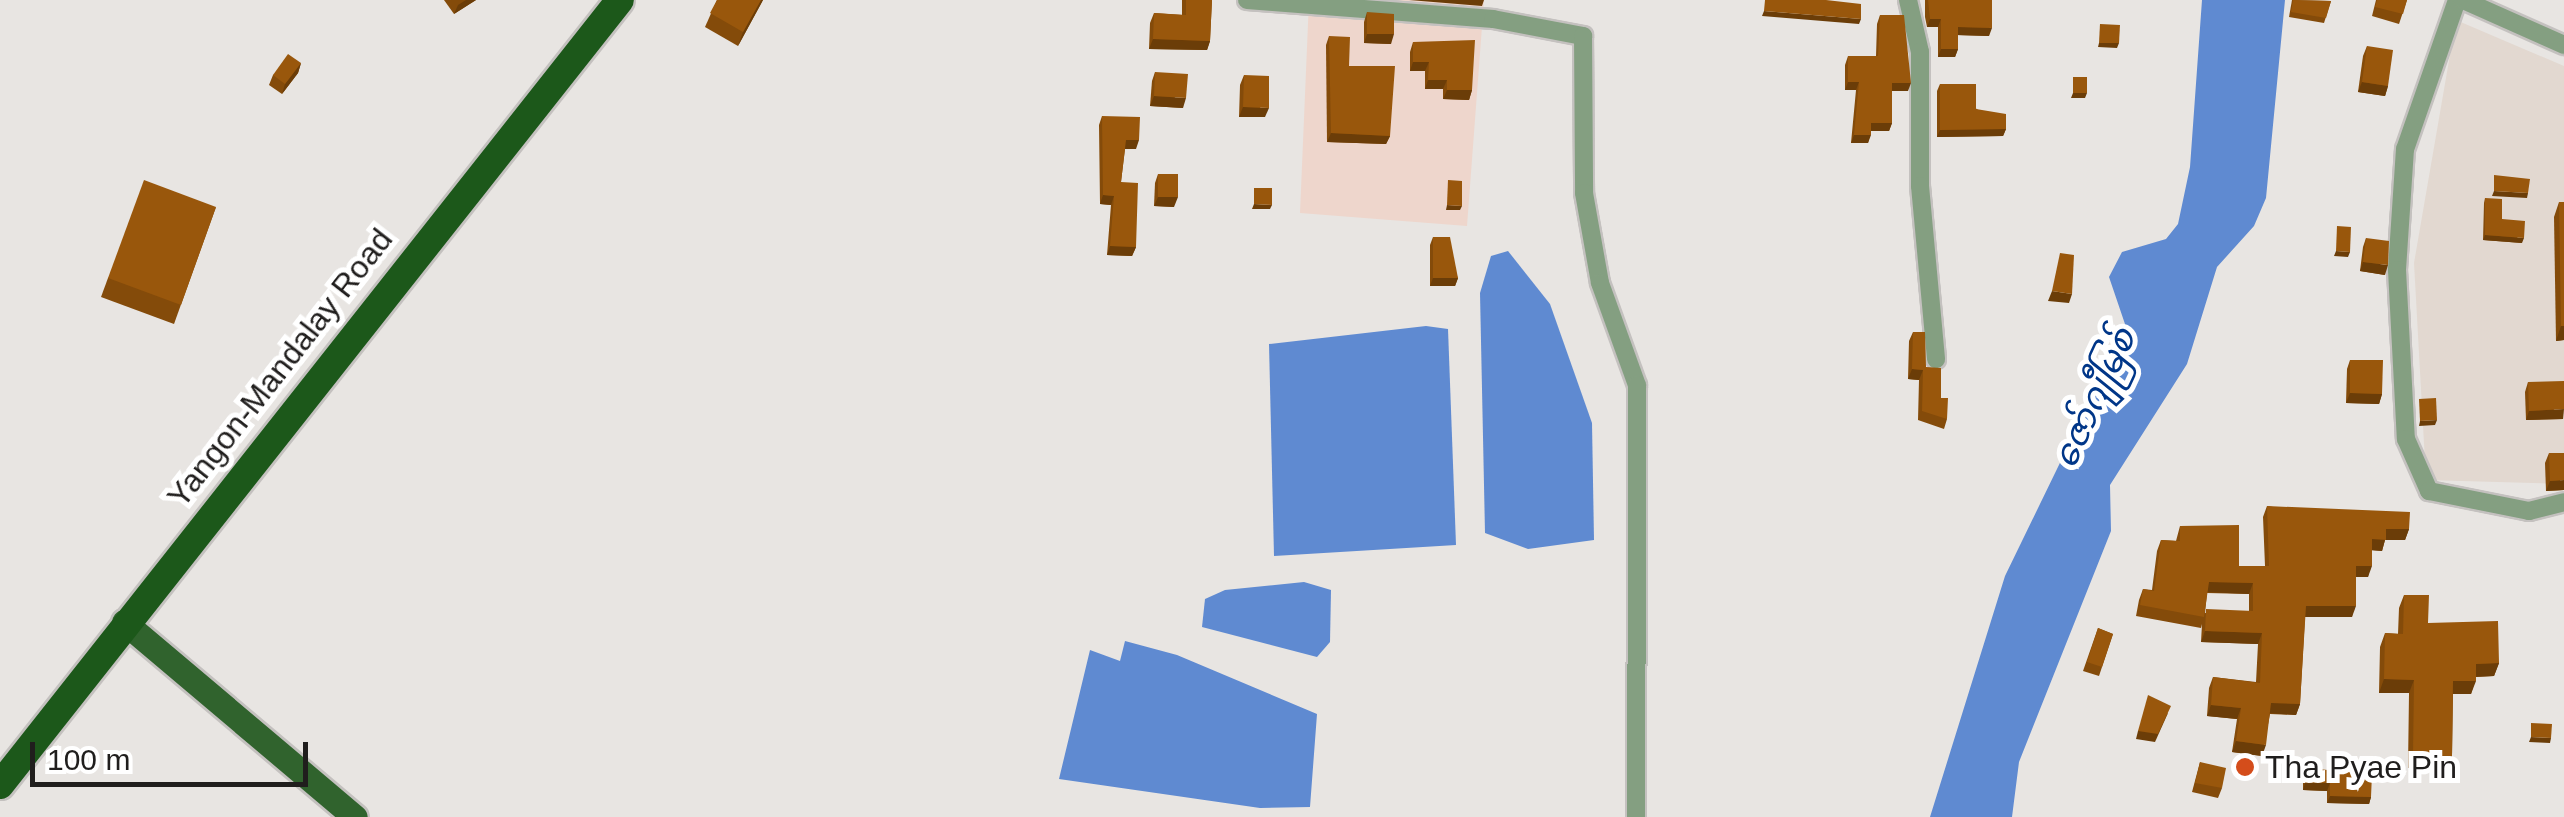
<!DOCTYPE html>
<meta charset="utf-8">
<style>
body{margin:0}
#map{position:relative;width:2564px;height:817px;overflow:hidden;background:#e8e5e2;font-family:Helvetica,"Noto Sans Myanmar",sans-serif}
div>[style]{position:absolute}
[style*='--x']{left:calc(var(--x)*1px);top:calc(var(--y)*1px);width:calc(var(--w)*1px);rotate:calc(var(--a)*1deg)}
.built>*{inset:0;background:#e2d8d0}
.industrial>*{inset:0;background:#eed6cc}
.water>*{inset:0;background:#5f8ad1}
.roads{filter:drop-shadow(2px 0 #c4c1bf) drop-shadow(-2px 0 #c4c1bf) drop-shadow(0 2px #c4c1bf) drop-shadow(0 -2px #c4c1bf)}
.minor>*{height:18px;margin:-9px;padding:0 9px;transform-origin:9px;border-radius:9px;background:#849f81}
.primary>*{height:25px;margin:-12.5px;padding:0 12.5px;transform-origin:12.5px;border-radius:12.5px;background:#30632d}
.trunk>*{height:28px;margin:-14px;padding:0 14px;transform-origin:14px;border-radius:14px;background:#1c581a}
.wall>*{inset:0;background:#844b0a}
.shaded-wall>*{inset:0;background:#6b3d08}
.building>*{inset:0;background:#99570c}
.dots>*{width:28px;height:28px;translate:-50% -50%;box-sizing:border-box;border:5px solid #fff;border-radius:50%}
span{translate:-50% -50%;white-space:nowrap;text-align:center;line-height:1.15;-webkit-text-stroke:10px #fff;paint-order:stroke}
.street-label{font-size:32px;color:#201e1d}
.poi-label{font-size:32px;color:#201e1d}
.left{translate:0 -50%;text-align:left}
.water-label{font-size:35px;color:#003688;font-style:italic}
.scale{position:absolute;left:30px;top:742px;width:278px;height:45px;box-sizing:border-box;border:5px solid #201e1d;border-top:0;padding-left:12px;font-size:30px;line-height:35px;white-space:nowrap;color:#201e1d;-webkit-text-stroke:8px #fff;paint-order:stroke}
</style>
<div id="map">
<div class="built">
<i style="clip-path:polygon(2456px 20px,2564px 66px,2564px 484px,2426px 480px,2414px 263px)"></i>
</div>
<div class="industrial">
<i style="clip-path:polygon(1309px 0,1484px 0,1467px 226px,1300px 213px)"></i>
</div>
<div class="water">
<i style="clip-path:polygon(2202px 0,2285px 0,2266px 198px,2254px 226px,2217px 267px,2187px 364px,2110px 485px,2111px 531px,2019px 762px,2012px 817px,1930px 817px,2005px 576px,2126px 327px,2109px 277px,2122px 252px,2166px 239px,2178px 224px,2190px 167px)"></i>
<i style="clip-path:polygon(1508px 251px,1550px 304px,1592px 423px,1594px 540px,1528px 549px,1485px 533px,1480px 293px,1491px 256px)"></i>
<i style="clip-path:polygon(1426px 326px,1448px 329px,1456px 545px,1274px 556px,1269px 344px)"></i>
<i style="clip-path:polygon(1304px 582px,1331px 590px,1330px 642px,1317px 657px,1202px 627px,1205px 599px,1225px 590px)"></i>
<i style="clip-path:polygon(1125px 641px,1177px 655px,1317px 714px,1310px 807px,1260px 808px,1059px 779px,1090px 650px,1120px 661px)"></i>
</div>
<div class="roads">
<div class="minor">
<i style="--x:1247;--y:0;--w:247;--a:4.4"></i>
<i style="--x:1493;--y:19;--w:92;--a:10.7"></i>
<i style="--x:1583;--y:36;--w:157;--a:89.6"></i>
<i style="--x:1584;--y:193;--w:91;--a:79.9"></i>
<i style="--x:1600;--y:283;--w:109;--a:70.1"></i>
<i style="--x:1637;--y:385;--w:432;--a:90.1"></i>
<i style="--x:1908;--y:0;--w:53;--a:77"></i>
<i style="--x:1920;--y:52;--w:134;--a:90"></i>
<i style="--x:1920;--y:186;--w:174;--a:84.7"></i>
<i style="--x:2457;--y:0;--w:158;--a:109.2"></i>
<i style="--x:2405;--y:149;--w:121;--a:93.8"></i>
<i style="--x:2397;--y:270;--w:169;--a:87"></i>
<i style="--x:2406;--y:439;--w:57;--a:66.1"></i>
<i style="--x:2429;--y:491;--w:102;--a:11.3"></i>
<i style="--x:2529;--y:511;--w:36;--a:-14"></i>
<i style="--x:2463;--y:0;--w:111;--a:24"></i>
</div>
<div class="primary">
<i style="--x:124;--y:622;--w:302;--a:40.2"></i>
</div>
<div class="trunk">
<i style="--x:0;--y:785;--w:1000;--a:-51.7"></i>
</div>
</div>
<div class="wall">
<i style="clip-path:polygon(444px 0,476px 0,454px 14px)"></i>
<i style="clip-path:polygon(717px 0,763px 0,738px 46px,705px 27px)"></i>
<i style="clip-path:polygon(1182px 0,1212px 0,1210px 41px,1207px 50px,1149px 49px,1150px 23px,1154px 13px,1182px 15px)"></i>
<i style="clip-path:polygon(1925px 0,1992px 0,1989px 36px,1958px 35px,1958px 49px,1955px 57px,1938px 57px,1938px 27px,1927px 27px,1925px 17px)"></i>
<i style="clip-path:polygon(2292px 0,2331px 1px,2324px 23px,2289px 17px)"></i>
<i style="clip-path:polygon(2376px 0,2407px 0,2399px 24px,2372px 16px)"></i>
<i style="clip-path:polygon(1367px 12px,1391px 44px,1364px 43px,1364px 22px)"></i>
<i style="clip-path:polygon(1880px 15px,1908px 91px,1892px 91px,1892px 123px,1889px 131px,1871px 131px,1868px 143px,1851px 143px,1856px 90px,1845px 90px,1845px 65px,1848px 56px,1876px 56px,1877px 24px)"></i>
<i style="clip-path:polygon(1329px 36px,1349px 66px,1390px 136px,1386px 144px,1327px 142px,1326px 45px)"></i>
<i style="clip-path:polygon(1413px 42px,1472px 90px,1469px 100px,1443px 99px,1443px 89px,1425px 89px,1425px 71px,1410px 71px,1410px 52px)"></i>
<i style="clip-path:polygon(2367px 46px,2388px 86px,2385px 96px,2358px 92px,2363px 56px)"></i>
<i style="clip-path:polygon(301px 63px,298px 73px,282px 94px,269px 85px,273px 75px)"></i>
<i style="clip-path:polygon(1155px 72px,1183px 108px,1150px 106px,1152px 81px)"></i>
<i style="clip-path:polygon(1244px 75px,1265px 117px,1239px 117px,1240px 85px)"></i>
<i style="clip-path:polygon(1940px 84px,2006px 129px,2003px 136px,1937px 137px,1937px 91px)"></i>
<i style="clip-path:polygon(1102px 116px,1136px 149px,1125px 149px,1121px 182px,1136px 247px,1132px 256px,1107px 255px,1111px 205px,1100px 204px,1099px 125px)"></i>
<i style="clip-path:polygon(1158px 174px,1174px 207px,1154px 206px,1155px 183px)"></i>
<i style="clip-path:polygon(2485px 198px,2502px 219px,2522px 243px,2483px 240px,2484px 203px)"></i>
<i style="clip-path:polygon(2559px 202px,2564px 202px,2564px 340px,2556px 341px,2554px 217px)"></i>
<i style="clip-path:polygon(216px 207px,174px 324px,101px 297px,108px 278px)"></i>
<i style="clip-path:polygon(1433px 237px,1458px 278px,1455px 286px,1430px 286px,1430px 245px)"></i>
<i style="clip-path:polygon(2366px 238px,2385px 275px,2360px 271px,2363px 247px)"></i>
<i style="clip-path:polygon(1913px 332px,1926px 367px,1941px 398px,1947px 419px,1944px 429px,1918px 420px,1919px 380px,1908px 379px,1909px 341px)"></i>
<i style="clip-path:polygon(2350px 360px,2382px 394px,2379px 404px,2346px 403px,2347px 369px)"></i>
<i style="clip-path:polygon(2528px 382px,2563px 419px,2526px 420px,2525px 392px)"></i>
<i style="clip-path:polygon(2549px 453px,2564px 490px,2546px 491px,2545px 463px)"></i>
<i style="clip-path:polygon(evenodd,2267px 506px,2409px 529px,2405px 540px,2385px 540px,2382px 551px,2372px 550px,2368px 577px,2356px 577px,2352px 617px,2305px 617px,2300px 704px,2296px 715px,2270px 714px,2262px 756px,2232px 752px,2237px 719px,2207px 716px,2209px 688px,2213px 677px,2256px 682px,2258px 644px,2201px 642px,2202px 624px,2201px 628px,2136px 616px,2139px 600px,2143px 589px,2152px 590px,2157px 551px,2161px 540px,2176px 541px,2180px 526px,2239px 566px,2265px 566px,2263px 517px,2267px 506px,2207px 593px,2249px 594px,2249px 611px,2205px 613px,2207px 593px)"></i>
<i style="clip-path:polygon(2404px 595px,2428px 623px,2499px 663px,2494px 676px,2476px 677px,2471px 694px,2453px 694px,2452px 756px,2447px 769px,2408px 768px,2409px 693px,2379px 693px,2380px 647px,2385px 633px,2398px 634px,2399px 608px)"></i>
<i style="clip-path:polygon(2098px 628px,2113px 634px,2099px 676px,2083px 671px)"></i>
<i style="clip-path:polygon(2200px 762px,2222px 788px,2218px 798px,2192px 792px)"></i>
<i style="clip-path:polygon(2306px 768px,2371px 797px,2369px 804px,2327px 803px,2327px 791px,2303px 790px,2303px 775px)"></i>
</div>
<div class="shaded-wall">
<i style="clip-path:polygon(466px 0,476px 0,454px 14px,458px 5px)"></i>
<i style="clip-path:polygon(761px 0,763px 0,738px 46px,743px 32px)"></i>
<i style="clip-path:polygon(1409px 0,1484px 0,1482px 6px)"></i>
<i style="clip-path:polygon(1764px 11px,1861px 19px,1859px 24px,1762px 16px)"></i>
<i style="clip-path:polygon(1930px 19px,1941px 19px,1938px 27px,1927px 27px)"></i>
<i style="clip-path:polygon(1958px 27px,1992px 28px,1989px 36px,1955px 35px)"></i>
<i style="clip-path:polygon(1367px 34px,1394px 34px,1391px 44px,1364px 43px)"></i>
<i style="clip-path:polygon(1153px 39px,1210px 41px,1207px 50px,1149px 49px)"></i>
<i style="clip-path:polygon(2099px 43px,2119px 43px,2117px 48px,2098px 47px)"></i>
<i style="clip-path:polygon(1941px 49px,1958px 49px,1955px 57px,1938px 57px)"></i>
<i style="clip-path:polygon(1413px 62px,1429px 62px,1425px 71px,1410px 71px)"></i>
<i style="clip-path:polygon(301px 63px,298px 73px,282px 94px,285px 84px)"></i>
<i style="clip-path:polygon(1428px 80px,1447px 80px,1443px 89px,1425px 89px)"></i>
<i style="clip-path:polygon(1848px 82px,1859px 82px,1856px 90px,1845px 90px)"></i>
<i style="clip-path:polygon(2362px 82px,2388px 86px,2385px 96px,2358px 92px)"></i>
<i style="clip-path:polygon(1892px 83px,1911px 83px,1908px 91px,1889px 91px)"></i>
<i style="clip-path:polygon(1447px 90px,1472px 90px,1469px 100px,1443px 99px)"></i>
<i style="clip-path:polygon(2073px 93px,2087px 93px,2085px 98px,2071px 98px)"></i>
<i style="clip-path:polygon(1154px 96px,1186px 98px,1183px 108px,1150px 106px)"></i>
<i style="clip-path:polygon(1243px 107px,1269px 108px,1265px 117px,1239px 117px)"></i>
<i style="clip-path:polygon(1871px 123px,1892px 123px,1889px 131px,1868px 131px)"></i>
<i style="clip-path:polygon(2006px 129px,2003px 136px,1937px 137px,1940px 130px)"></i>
<i style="clip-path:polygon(1331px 133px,1390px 136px,1386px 144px,1327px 142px)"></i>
<i style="clip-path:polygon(1854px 135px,1871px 135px,1868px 143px,1851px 143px)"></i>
<i style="clip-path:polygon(1126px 140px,1139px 140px,1136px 149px,1123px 149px)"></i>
<i style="clip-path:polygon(2494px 191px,2528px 193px,2527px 198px,2492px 196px)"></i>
<i style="clip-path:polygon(1103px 195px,1114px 196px,1111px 205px,1100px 204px)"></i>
<i style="clip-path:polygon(1158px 197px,1178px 197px,1174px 207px,1154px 206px)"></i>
<i style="clip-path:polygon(1254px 204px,1272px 205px,1270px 209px,1252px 209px)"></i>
<i style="clip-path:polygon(1447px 205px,1462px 206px,1460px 210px,1446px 210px)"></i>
<i style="clip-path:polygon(2485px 235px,2524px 238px,2522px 243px,2483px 240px)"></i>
<i style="clip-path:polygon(1110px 246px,1136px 247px,1132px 256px,1107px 255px)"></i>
<i style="clip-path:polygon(2336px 251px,2350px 252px,2348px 257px,2334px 256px)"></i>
<i style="clip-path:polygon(2363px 262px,2388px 265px,2385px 275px,2360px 271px)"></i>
<i style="clip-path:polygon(1433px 278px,1458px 278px,1455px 286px,1430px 286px)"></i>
<i style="clip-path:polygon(2052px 291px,2072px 294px,2069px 303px,2048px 301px)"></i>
<i style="clip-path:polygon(2561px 326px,2564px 326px,2564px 340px,2556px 341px)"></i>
<i style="clip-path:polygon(1912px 369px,1923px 370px,1919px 380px,1908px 379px)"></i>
<i style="clip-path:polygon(2350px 393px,2382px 394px,2379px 404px,2346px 403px)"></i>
<i style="clip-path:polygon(2564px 409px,2563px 419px,2526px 420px,2529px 411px)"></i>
<i style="clip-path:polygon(2437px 420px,2435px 425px,2419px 426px,2420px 421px)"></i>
<i style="clip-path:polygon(2564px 480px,2564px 490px,2546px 491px,2550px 481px)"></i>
<i style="clip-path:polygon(2386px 529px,2409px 529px,2405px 540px,2385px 540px,2382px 551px,2368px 550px,2372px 539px)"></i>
<i style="clip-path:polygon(2356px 566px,2372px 566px,2368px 577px,2352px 577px)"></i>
<i style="clip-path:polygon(2209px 582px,2253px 583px,2249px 594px,2205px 592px)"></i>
<i style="clip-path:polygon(2306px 606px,2356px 606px,2352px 617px,2302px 617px)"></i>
<i style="clip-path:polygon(2205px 631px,2262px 633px,2258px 644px,2201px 642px)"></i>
<i style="clip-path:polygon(2499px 663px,2494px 676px,2471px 677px,2476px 664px)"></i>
<i style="clip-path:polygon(2384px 679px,2414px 680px,2409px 693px,2379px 693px)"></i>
<i style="clip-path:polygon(2453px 681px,2476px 681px,2471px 694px,2448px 694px)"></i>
<i style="clip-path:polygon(2271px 703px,2300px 704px,2296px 715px,2267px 713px)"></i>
<i style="clip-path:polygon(2211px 705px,2241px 708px,2237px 719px,2207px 716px)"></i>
<i style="clip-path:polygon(2168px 713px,2155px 742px,2136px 739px,2138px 731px)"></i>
<i style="clip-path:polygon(2531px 737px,2551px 738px,2550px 743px,2529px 742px)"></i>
<i style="clip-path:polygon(2236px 741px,2266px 745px,2262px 756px,2232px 752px)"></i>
<i style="clip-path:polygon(2413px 755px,2452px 756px,2447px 769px,2408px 768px)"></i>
<i style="clip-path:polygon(2305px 783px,2330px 783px,2327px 791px,2303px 790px)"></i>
<i style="clip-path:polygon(2330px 796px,2371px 797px,2369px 804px,2327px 803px)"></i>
</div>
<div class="building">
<i style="clip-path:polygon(717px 0,761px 0,743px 32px,710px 13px)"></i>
<i style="clip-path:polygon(1186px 0,1212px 0,1210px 41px,1153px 39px,1154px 13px,1186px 15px)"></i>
<i style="clip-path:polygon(1765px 0,1826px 0,1861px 4px,1861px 19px,1764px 11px)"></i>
<i style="clip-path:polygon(1928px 0,1992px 0,1992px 28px,1958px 27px,1958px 49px,1941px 49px,1941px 19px,1930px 19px)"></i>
<i style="clip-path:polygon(2293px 0,2331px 1px,2326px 18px,2291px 12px)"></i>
<i style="clip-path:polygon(2377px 0,2407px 0,2403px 14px,2375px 7px)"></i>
<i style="clip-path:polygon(1367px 12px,1394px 14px,1394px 34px,1367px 34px)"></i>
<i style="clip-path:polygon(1880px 15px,1904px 15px,1911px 83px,1892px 83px,1892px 123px,1871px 123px,1871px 135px,1854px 135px,1859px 82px,1848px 82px,1848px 56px,1878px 56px)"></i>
<i style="clip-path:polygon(2100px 24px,2120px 25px,2119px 43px,2099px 43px)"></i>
<i style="clip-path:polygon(1329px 36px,1350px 37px,1349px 66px,1395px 66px,1390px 136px,1331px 133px)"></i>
<i style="clip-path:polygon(1475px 40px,1472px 90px,1447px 90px,1447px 80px,1428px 80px,1429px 62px,1413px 62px,1413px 42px)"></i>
<i style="clip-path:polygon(2367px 46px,2393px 50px,2388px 86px,2362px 82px)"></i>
<i style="clip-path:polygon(288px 54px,301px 63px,285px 84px,273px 75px)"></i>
<i style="clip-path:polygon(1155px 72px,1188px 74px,1186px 98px,1154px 96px)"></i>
<i style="clip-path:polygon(1244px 75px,1269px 76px,1269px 108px,1243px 107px)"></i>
<i style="clip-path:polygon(2073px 77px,2087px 77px,2087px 93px,2073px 93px)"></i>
<i style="clip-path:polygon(1940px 84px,1976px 84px,1976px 109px,2006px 114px,2006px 129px,1940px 130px)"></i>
<i style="clip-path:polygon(1102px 116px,1140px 117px,1139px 140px,1126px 140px,1121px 182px,1138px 183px,1136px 247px,1110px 246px,1114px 196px,1103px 195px)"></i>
<i style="clip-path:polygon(1158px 174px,1178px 174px,1178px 197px,1158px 197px)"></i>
<i style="clip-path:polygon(2494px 175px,2530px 179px,2528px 193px,2494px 191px)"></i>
<i style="clip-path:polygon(144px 180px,216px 207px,181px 305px,108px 278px)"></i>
<i style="clip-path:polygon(1448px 180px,1462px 181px,1462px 206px,1447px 205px)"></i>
<i style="clip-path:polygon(1254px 188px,1272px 188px,1272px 205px,1254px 204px)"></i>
<i style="clip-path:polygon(2485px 198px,2502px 199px,2502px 219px,2525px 221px,2524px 238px,2485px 235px)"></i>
<i style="clip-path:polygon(2559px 202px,2564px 202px,2564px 326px,2561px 326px)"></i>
<i style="clip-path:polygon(2337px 226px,2351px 227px,2350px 252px,2336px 251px)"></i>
<i style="clip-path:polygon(1433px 237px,1450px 237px,1458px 278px,1433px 278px)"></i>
<i style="clip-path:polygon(2366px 238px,2389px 241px,2388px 265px,2363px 262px)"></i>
<i style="clip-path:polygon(2060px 253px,2074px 255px,2072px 294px,2052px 291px)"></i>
<i style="clip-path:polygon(1913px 332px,1925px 332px,1926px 367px,1941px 368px,1941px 398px,1948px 398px,1947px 419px,1922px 411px,1923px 370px,1912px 369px)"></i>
<i style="clip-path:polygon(2350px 360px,2383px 360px,2382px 394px,2350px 393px)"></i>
<i style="clip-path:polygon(2564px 381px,2564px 409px,2529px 411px,2528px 382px)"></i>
<i style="clip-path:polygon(2436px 398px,2437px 420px,2420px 421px,2419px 399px)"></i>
<i style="clip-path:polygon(2549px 453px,2564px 453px,2564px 480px,2550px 481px)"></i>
<i style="clip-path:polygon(2267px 506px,2410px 512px,2409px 529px,2386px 529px,2386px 540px,2372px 539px,2372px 566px,2356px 566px,2356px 606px,2306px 606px,2300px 704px,2271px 703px,2266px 745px,2236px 741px,2241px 708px,2211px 705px,2213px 677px,2260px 683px,2262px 633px,2205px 631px,2206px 609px,2253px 611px,2253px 583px,2209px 582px,2204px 617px,2140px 605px,2143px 589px,2154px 591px,2161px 540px,2180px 541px,2180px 526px,2239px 525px,2239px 566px,2269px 566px)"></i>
<i style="clip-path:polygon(2404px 595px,2429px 595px,2428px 623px,2498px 621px,2499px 663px,2476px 664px,2476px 681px,2453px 681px,2452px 756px,2413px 755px,2414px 680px,2384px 679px,2385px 633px,2403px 634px)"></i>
<i style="clip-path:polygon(2098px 628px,2113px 634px,2102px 667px,2087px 662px)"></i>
<i style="clip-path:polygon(2148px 695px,2171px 706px,2158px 734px,2138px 731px)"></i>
<i style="clip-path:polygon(2531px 723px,2552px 724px,2551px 738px,2531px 737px)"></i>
<i style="clip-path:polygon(2200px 762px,2226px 768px,2222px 788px,2195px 783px)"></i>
<i style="clip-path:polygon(2306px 768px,2372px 774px,2371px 797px,2330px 796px,2330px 783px,2305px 783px)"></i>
</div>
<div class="dots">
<i style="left:2245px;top:767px;background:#d44d1b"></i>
</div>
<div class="street-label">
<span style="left:280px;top:368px;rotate:-52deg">Yangon-Mandalay Road</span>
</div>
<div class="poi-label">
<span class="left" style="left:2265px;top:767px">Tha Pyae Pin</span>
</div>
<div class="water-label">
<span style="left:2094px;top:398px;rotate:-65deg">ဇော်ဂျီမြစ်</span>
</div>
<div class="scale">100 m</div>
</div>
